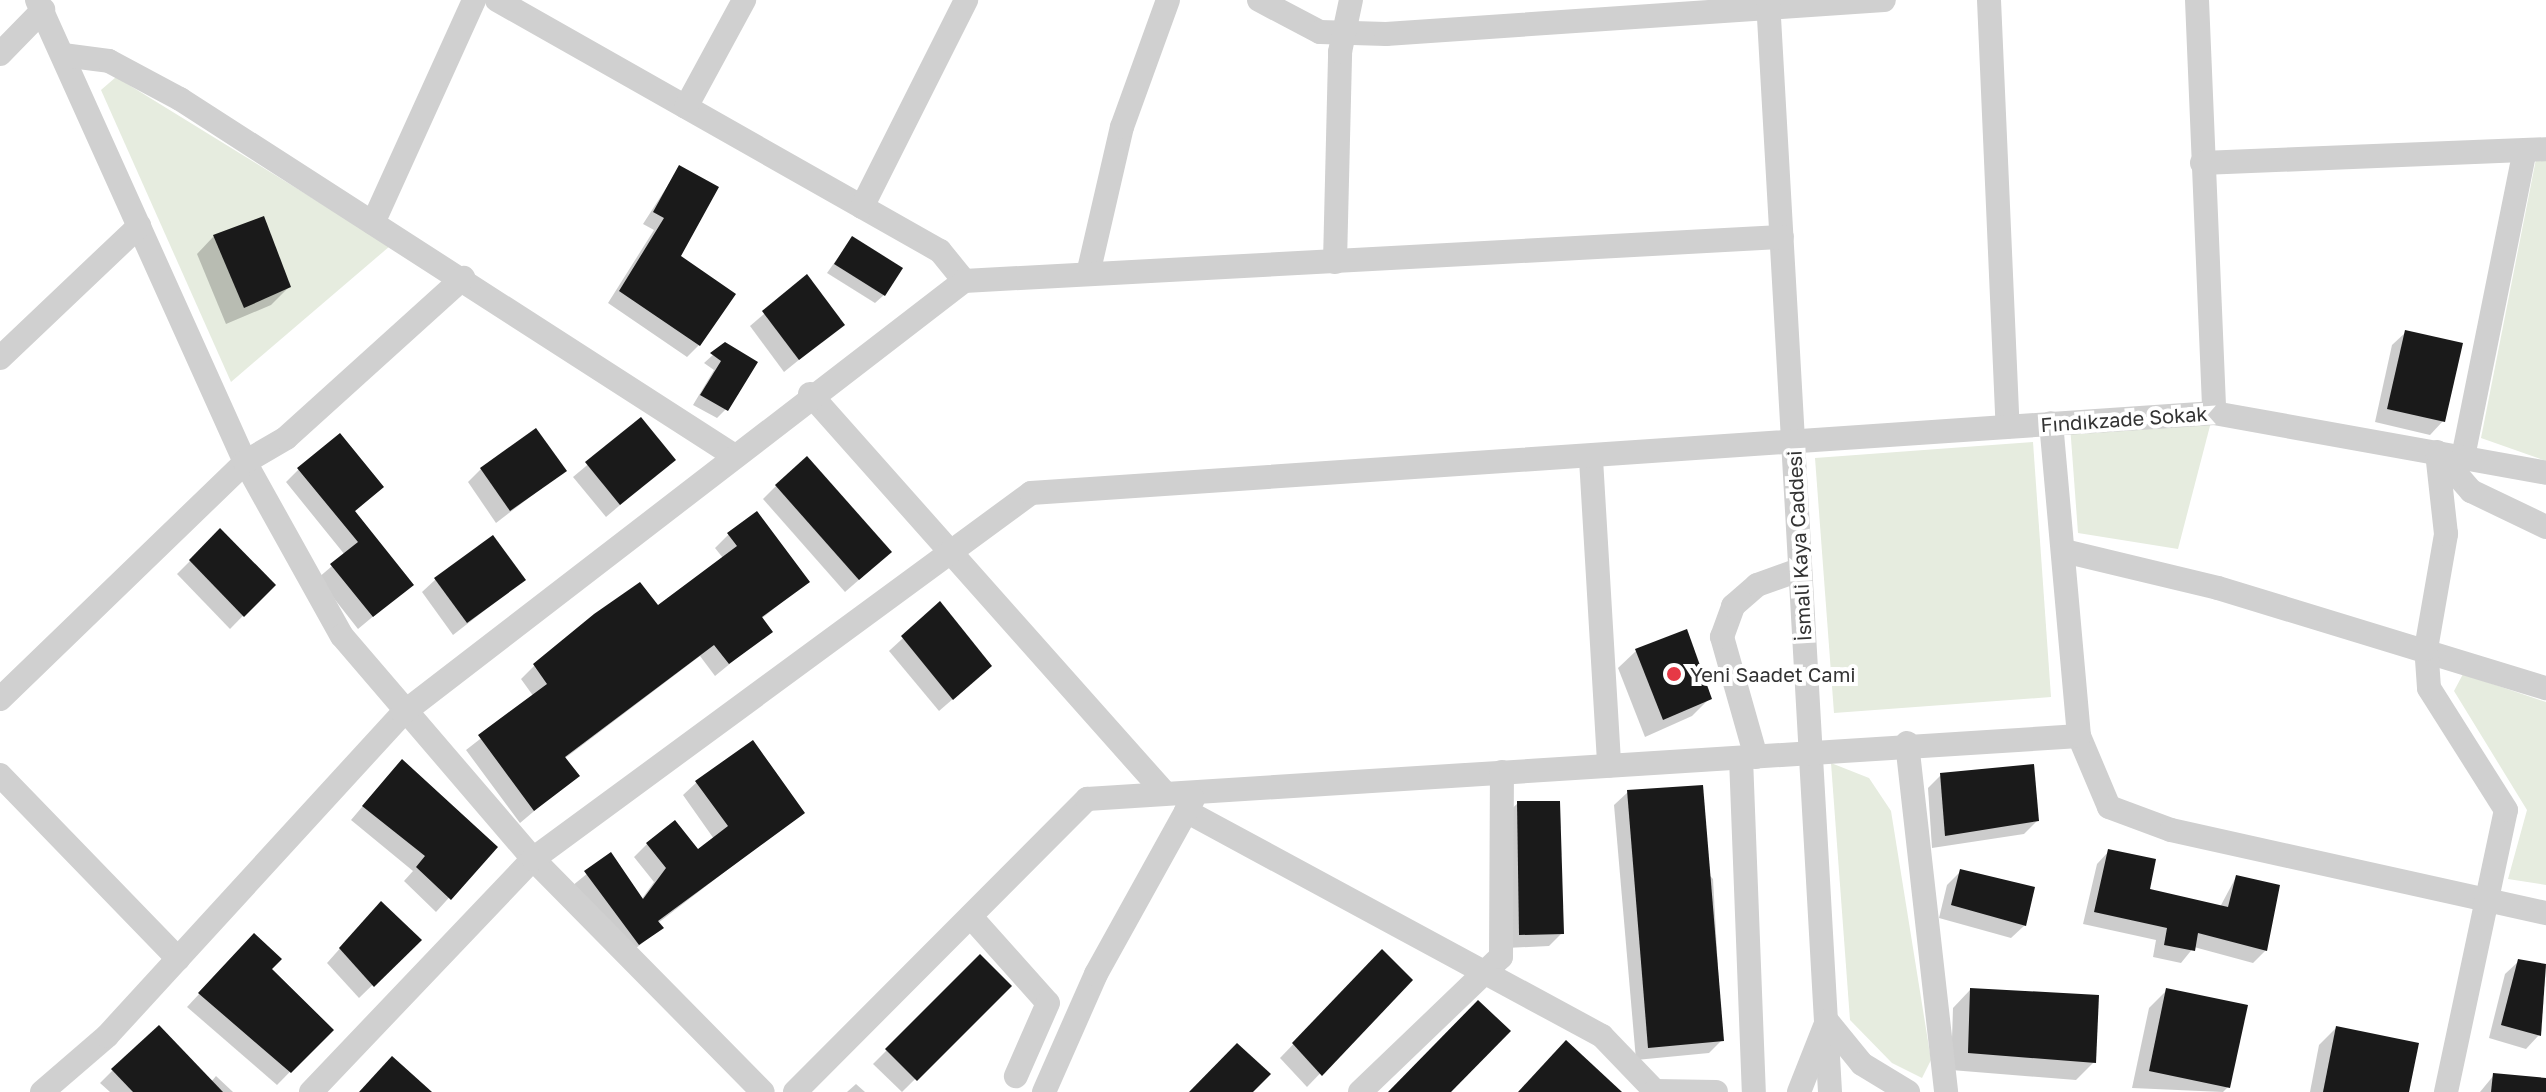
<!DOCTYPE html>
<meta charset="utf-8">
<style>
body{margin:0}
#map{position:relative;width:2546px;height:1092px;overflow:hidden;background:#fff;font-family:"Golos Text",sans-serif}
div>[style]{position:absolute}
[style*='--x']{left:calc(var(--x)*1px);top:calc(var(--y)*1px);width:calc(var(--w)*1px);rotate:calc(var(--a)*1deg)}
.green>*{inset:0;background:#e6ecdf}
.shadow>*{inset:0;background:#0003}
.building>*{inset:0;background:#1a1a1a}
.minor>*{height:24px;margin:-12px;padding:0 12px;transform-origin:12px;border-radius:12px;background:#d0d0d0}
.dots>*{width:22px;height:22px;translate:-50% -50%;box-sizing:border-box;border:4px solid #fff;border-radius:50%}
span{translate:-50% -50%;white-space:nowrap;text-align:center;line-height:1.15;-webkit-text-stroke:8px #fff;paint-order:stroke}
.street-label{font-size:20px;color:#333}
.poi-label{font-size:20px;color:#333}
.left{translate:0 -50%;text-align:left}
</style>
<div id="map">
<div class="green">
<i style="clip-path:polygon(116px 77px,390px 246px,231px 382px,101px 90px)"></i>
<i style="clip-path:polygon(2546px 158px,2546px 461px,2481px 438px,2536px 159px)"></i>
<i style="clip-path:polygon(2211px 422px,2178px 549px,2078px 533px,2070px 425px)"></i>
<i style="clip-path:polygon(2033px 442px,2051px 697px,1834px 713px,1815px 458px)"></i>
<i style="clip-path:polygon(2463px 674px,2546px 702px,2546px 885px,2508px 879px,2527px 810px,2454px 691px)"></i>
<i style="clip-path:polygon(1831px 763px,1869px 778px,1891px 811px,1931px 1060px,1922px 1078px,1892px 1063px,1850px 1020px)"></i>
</div>
<div class="shadow">
<i style="clip-path:polygon(679px 168px,678px 257px,699px 345px,687px 357px,608px 303px,654px 230px,643px 224px)"></i>
<i style="clip-path:polygon(214px 236px,289px 287px,271px 305px,226px 324px,197px 254px)"></i>
<i style="clip-path:polygon(852px 238px,884px 295px,875px 303px,827px 273px)"></i>
<i style="clip-path:polygon(807px 277px,842px 325px,784px 372px,750px 326px)"></i>
<i style="clip-path:polygon(2406px 332px,2443px 421px,2430px 435px,2375px 422px,2392px 345px)"></i>
<i style="clip-path:polygon(725px 344px,726px 409px,717px 418px,693px 405px,714px 370px,704px 363px)"></i>
<i style="clip-path:polygon(641px 420px,673px 460px,606px 517px,573px 477px)"></i>
<i style="clip-path:polygon(299px 469px,382px 487px,353px 513px,411px 585px,358px 629px,318px 578px,345px 555px,286px 482px)"></i>
<i style="clip-path:polygon(481px 469px,564px 471px,496px 523px,468px 482px)"></i>
<i style="clip-path:polygon(776px 486px,876px 565px,845px 592px,763px 499px)"></i>
<i style="clip-path:polygon(220px 531px,273px 585px,230px 629px,177px 574px)"></i>
<i style="clip-path:polygon(729px 534px,807px 582px,761px 619px,770px 631px,715px 676px,700px 656px,564px 759px,577px 775px,520px 823px,466px 750px,534px 697px,521px 679px,534px 666px,596px 616px,657px 608px,723px 558px,715px 548px)"></i>
<i style="clip-path:polygon(436px 579px,524px 580px,453px 635px,422px 592px)"></i>
<i style="clip-path:polygon(940px 604px,976px 679px,939px 711px,889px 651px)"></i>
<i style="clip-path:polygon(1636px 651px,1710px 698px,1692px 716px,1645px 737px,1618px 668px)"></i>
<i style="clip-path:polygon(389px 775px,495px 847px,436px 912px,404px 881px,413px 871px,351px 820px)"></i>
<i style="clip-path:polygon(1941px 775px,2037px 821px,2024px 834px,1932px 848px,1928px 788px)"></i>
<i style="clip-path:polygon(697px 782px,803px 812px,658px 923px,661px 928px,625px 957px,572px 886px,610px 855px,641px 900px,654px 882px,634px 857px,647px 844px,698px 852px,714px 839px,683px 795px)"></i>
<i style="clip-path:polygon(1628px 792px,1713px 879px,1722px 1040px,1709px 1053px,1636px 1060px,1614px 805px)"></i>
<i style="clip-path:polygon(1518px 803px,1562px 933px,1549px 946px,1506px 948px,1504px 816px)"></i>
<i style="clip-path:polygon(2109px 851px,2147px 890px,2220px 907px,2236px 877px,2266px 950px,2253px 963px,2194px 947px,2181px 963px,2153px 957px,2156px 940px,2083px 924px,2097px 864px)"></i>
<i style="clip-path:polygon(1961px 871px,2025px 925px,2011px 938px,1939px 918px,1947px 885px)"></i>
<i style="clip-path:polygon(368px 917px,419px 940px,359px 998px,327px 963px)"></i>
<i style="clip-path:polygon(241px 949px,331px 1030px,277px 1085px,187px 1007px)"></i>
<i style="clip-path:polygon(1382px 952px,1410px 980px,1307px 1087px,1280px 1058px)"></i>
<i style="clip-path:polygon(980px 957px,1009px 986px,902px 1092px,873px 1064px)"></i>
<i style="clip-path:polygon(2519px 961px,2546px 966px,2539px 1035px,2526px 1049px,2489px 1038px,2505px 974px)"></i>
<i style="clip-path:polygon(1970px 990px,2094px 1062px,2076px 1080px,1951px 1070px,1953px 1008px)"></i>
<i style="clip-path:polygon(2167px 990px,2228px 1087px,2223px 1092px,2132px 1088px,2149px 1008px)"></i>
<i style="clip-path:polygon(2336px 1028px,2407px 1092px,2310px 1092px,2319px 1045px)"></i>
<i style="clip-path:polygon(113px 1070px,211px 1082px,216px 1076px,233px 1092px,110px 1092px,100px 1083px)"></i>
<i style="clip-path:polygon(2494px 1075px,2546px 1080px,2546px 1092px,2480px 1092px)"></i>
<i style="clip-path:polygon(856px 1084px,865px 1092px,847px 1092px)"></i>
</div>
<div class="building">
<i style="clip-path:polygon(679px 165px,719px 187px,681px 256px,736px 294px,700px 346px,619px 291px,664px 218px,653px 212px)"></i>
<i style="clip-path:polygon(264px 216px,291px 287px,244px 308px,213px 235px)"></i>
<i style="clip-path:polygon(852px 236px,903px 268px,885px 296px,834px 264px)"></i>
<i style="clip-path:polygon(807px 274px,845px 325px,799px 360px,762px 311px)"></i>
<i style="clip-path:polygon(2405px 330px,2463px 343px,2445px 422px,2387px 409px)"></i>
<i style="clip-path:polygon(725px 342px,758px 362px,728px 411px,700px 395px,721px 361px,710px 353px)"></i>
<i style="clip-path:polygon(641px 417px,676px 460px,620px 505px,585px 462px)"></i>
<i style="clip-path:polygon(536px 428px,567px 471px,510px 511px,480px 468px)"></i>
<i style="clip-path:polygon(340px 433px,384px 487px,355px 511px,414px 585px,373px 617px,330px 564px,358px 542px,297px 468px)"></i>
<i style="clip-path:polygon(807px 456px,892px 552px,859px 580px,775px 485px)"></i>
<i style="clip-path:polygon(757px 511px,810px 582px,762px 617px,773px 632px,729px 664px,714px 645px,565px 757px,580px 776px,534px 811px,478px 735px,547px 684px,533px 664px,594px 614px,640px 582px,658px 605px,737px 546px,727px 533px)"></i>
<i style="clip-path:polygon(220px 528px,276px 585px,244px 617px,189px 560px)"></i>
<i style="clip-path:polygon(493px 535px,526px 580px,467px 623px,434px 578px)"></i>
<i style="clip-path:polygon(940px 601px,992px 666px,953px 700px,901px 636px)"></i>
<i style="clip-path:polygon(1687px 629px,1712px 699px,1663px 720px,1635px 649px)"></i>
<i style="clip-path:polygon(753px 740px,805px 813px,658px 921px,664px 928px,639px 945px,584px 871px,611px 852px,643px 899px,666px 868px,646px 843px,675px 820px,698px 849px,728px 826px,695px 781px)"></i>
<i style="clip-path:polygon(402px 759px,498px 847px,451px 900px,416px 867px,425px 856px,362px 806px)"></i>
<i style="clip-path:polygon(2034px 764px,2039px 821px,1945px 836px,1940px 773px)"></i>
<i style="clip-path:polygon(1703px 785px,1724px 1041px,1648px 1048px,1627px 790px)"></i>
<i style="clip-path:polygon(1517px 801px,1560px 801px,1564px 934px,1519px 935px)"></i>
<i style="clip-path:polygon(2108px 849px,2156px 859px,2150px 889px,2228px 907px,2236px 875px,2280px 885px,2267px 951px,2198px 933px,2195px 951px,2164px 945px,2167px 928px,2094px 912px)"></i>
<i style="clip-path:polygon(1960px 869px,2035px 887px,2026px 926px,1951px 905px)"></i>
<i style="clip-path:polygon(381px 901px,422px 940px,374px 987px,339px 948px)"></i>
<i style="clip-path:polygon(254px 933px,282px 959px,272px 969px,334px 1030px,291px 1073px,198px 993px)"></i>
<i style="clip-path:polygon(1382px 949px,1413px 980px,1322px 1076px,1292px 1043px)"></i>
<i style="clip-path:polygon(980px 954px,1012px 986px,917px 1081px,885px 1049px)"></i>
<i style="clip-path:polygon(2518px 959px,2546px 964px,2541px 1036px,2501px 1025px)"></i>
<i style="clip-path:polygon(1970px 988px,2099px 995px,2096px 1063px,1968px 1053px)"></i>
<i style="clip-path:polygon(2166px 988px,2248px 1005px,2230px 1088px,2149px 1071px)"></i>
<i style="clip-path:polygon(1478px 1000px,1511px 1031px,1451px 1092px,1388px 1092px)"></i>
<i style="clip-path:polygon(159px 1025px,223px 1092px,133px 1092px,111px 1069px)"></i>
<i style="clip-path:polygon(2336px 1026px,2419px 1043px,2409px 1092px,2323px 1092px)"></i>
<i style="clip-path:polygon(1566px 1040px,1622px 1092px,1518px 1092px)"></i>
<i style="clip-path:polygon(1237px 1043px,1271px 1074px,1253px 1092px,1189px 1092px)"></i>
<i style="clip-path:polygon(392px 1056px,432px 1092px,359px 1092px)"></i>
<i style="clip-path:polygon(2493px 1073px,2546px 1078px,2546px 1092px,2491px 1092px)"></i>
</div>
<div class="minor">
<i style="--x:37;--y:0;--w:507;--a:65.76"></i>
<i style="--x:245;--y:462;--w:199;--a:60.9"></i>
<i style="--x:342;--y:636;--w:294;--a:49.4"></i>
<i style="--x:533;--y:859;--w:327;--a:45.4"></i>
<i style="--x:497;--y:0;--w:509;--a:29.54"></i>
<i style="--x:940;--y:251;--w:38;--a:51"></i>
<i style="--x:1259;--y:0;--w:69;--a:27.7"></i>
<i style="--x:1320;--y:32;--w:66;--a:1.7"></i>
<i style="--x:1386;--y:34;--w:499;--a:-3.9"></i>
<i style="--x:1768;--y:0;--w:1094;--a:86.75"></i>
<i style="--x:1989;--y:0;--w:427;--a:87.5"></i>
<i style="--x:2197;--y:0;--w:413;--a:87.6"></i>
<i style="--x:0;--y:54;--w:62;--a:-45.7"></i>
<i style="--x:63;--y:55;--w:46;--a:7.4"></i>
<i style="--x:109;--y:61;--w:81;--a:28.2"></i>
<i style="--x:180;--y:99;--w:658;--a:32.77"></i>
<i style="--x:686;--y:107;--w:122;--a:-61.5"></i>
<i style="--x:2202;--y:163;--w:344;--a:-2.3"></i>
<i style="--x:862;--y:207;--w:232;--a:-63.3"></i>
<i style="--x:373;--y:223;--w:245;--a:-65.6"></i>
<i style="--x:1335;--y:262;--w:210;--a:-88.6"></i>
<i style="--x:1340;--y:52;--w:53;--a:-78.1"></i>
<i style="--x:1088;--y:274;--w:151;--a:-77"></i>
<i style="--x:1122;--y:127;--w:135;--a:-70.1"></i>
<i style="--x:0;--y:358;--w:192;--a:-43.5"></i>
<i style="--x:810;--y:394;--w:531;--a:48.36"></i>
<i style="--x:2463;--y:457;--w:313;--a:-78.6"></i>
<i style="--x:1591;--y:459;--w:307;--a:86.6"></i>
<i style="--x:2064;--y:551;--w:158;--a:13.5"></i>
<i style="--x:2218;--y:588;--w:343;--a:17"></i>
<i style="--x:0;--y:699;--w:341;--a:-44"></i>
<i style="--x:245;--y:462;--w:48;--a:-30.3"></i>
<i style="--x:286;--y:438;--w:239;--a:-42.1"></i>
<i style="--x:2079;--y:736;--w:77;--a:67.1"></i>
<i style="--x:2109;--y:807;--w:66;--a:20.4"></i>
<i style="--x:2171;--y:830;--w:384;--a:12.5"></i>
<i style="--x:1907;--y:743;--w:351;--a:83.6"></i>
<i style="--x:1756;--y:757;--w:125;--a:-105.8"></i>
<i style="--x:1722;--y:637;--w:33;--a:-70"></i>
<i style="--x:1733;--y:606;--w:32;--a:-41"></i>
<i style="--x:1757;--y:585;--w:45;--a:-19.7"></i>
<i style="--x:1741;--y:758;--w:334;--a:87.8"></i>
<i style="--x:0;--y:775;--w:256;--a:45.9"></i>
<i style="--x:1186;--y:811;--w:473;--a:28.4"></i>
<i style="--x:1602;--y:1036;--w:76;--a:46.1"></i>
<i style="--x:1655;--y:1091;--w:61;--a:0.9"></i>
<i style="--x:971;--y:917;--w:115;--a:48.2"></i>
<i style="--x:1048;--y:1003;--w:80;--a:113.7"></i>
<i style="--x:42;--y:1092;--w:86;--a:-40.7"></i>
<i style="--x:107;--y:1036;--w:438;--a:-47.5"></i>
<i style="--x:403;--y:713;--w:708;--a:-37.6"></i>
<i style="--x:964;--y:281;--w:819;--a:-3.08"></i>
<i style="--x:311;--y:1092;--w:322;--a:-46.4"></i>
<i style="--x:533;--y:859;--w:618;--a:-36.31"></i>
<i style="--x:1031;--y:493;--w:1186;--a:-3.87"></i>
<i style="--x:2214;--y:413;--w:337;--a:10.2"></i>
<i style="--x:795;--y:1092;--w:414;--a:-45.1"></i>
<i style="--x:1087;--y:799;--w:994;--a:-3.63"></i>
<i style="--x:2079;--y:736;--w:314;--a:-95.1"></i>
<i style="--x:1044;--y:1092;--w:129;--a:-66.2"></i>
<i style="--x:1096;--y:974;--w:200;--a:-61"></i>
<i style="--x:1360;--y:1092;--w:195;--a:-43.8"></i>
<i style="--x:1501;--y:957;--w:185;--a:-89.7"></i>
<i style="--x:1799;--y:1092;--w:76;--a:-68.5"></i>
<i style="--x:1827;--y:1021;--w:55;--a:50.9"></i>
<i style="--x:1862;--y:1064;--w:54;--a:31.3"></i>
<i style="--x:2446;--y:1092;--w:288;--a:-78"></i>
<i style="--x:2506;--y:810;--w:144;--a:-122.3"></i>
<i style="--x:2429;--y:688;--w:39;--a:-94"></i>
<i style="--x:2426;--y:649;--w:117;--a:-80.1"></i>
<i style="--x:2446;--y:534;--w:82;--a:-96.3"></i>
<i style="--x:2437;--y:452;--w:52;--a:48.9"></i>
<i style="--x:2471;--y:491;--w:83;--a:25.6"></i>
</div>
<div class="dots">
<i style="left:1674px;top:674px;background:#e63946"></i>
</div>
<div class="street-label">
<span style="left:2124px;top:419px;rotate:-4deg">Fındıkzade Sokak</span>
<span style="left:1799px;top:546px;rotate:-93deg">İsmali Kaya Caddesi</span>
</div>
<div class="poi-label">
<span class="left" style="left:1690px;top:674px">Yeni Saadet Cami</span>
</div>
</div>
